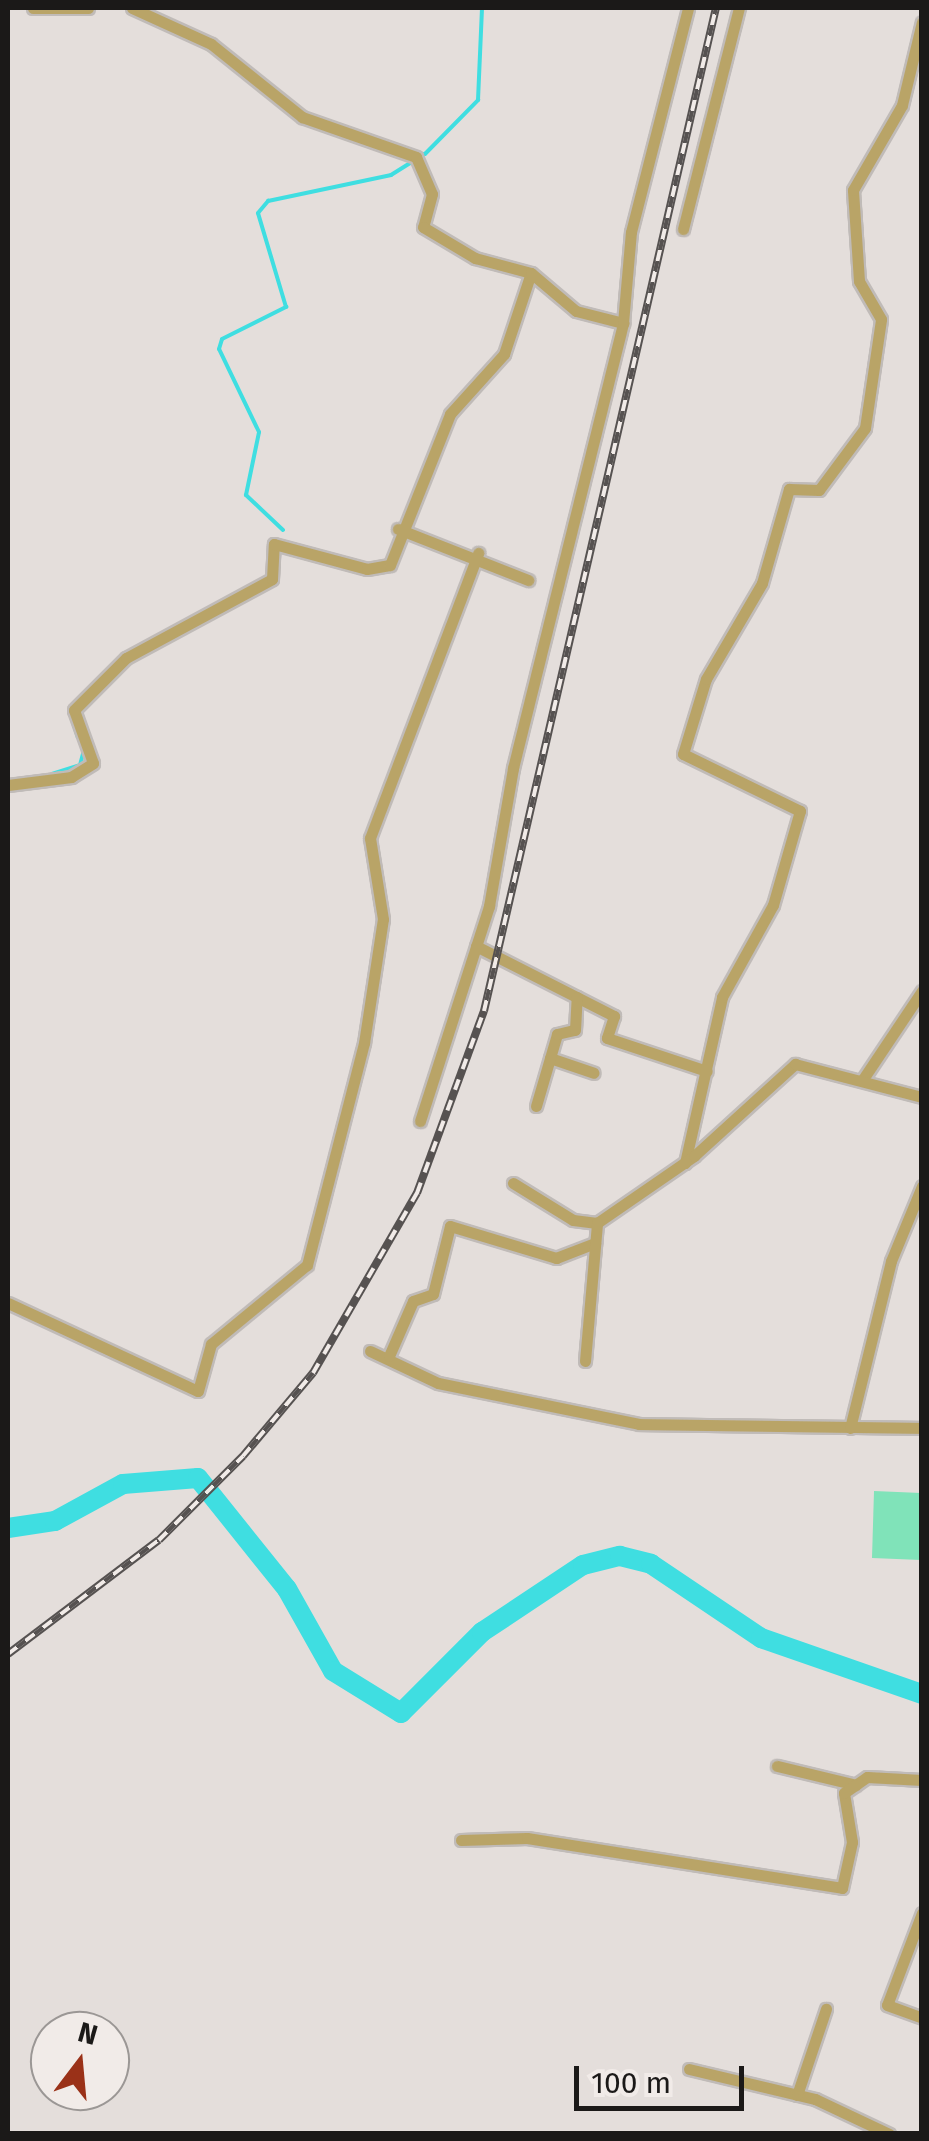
<!DOCTYPE html>
<style>
body{margin:0}
#map{position:relative;width:929px;height:2141px;overflow:hidden;background:#e4dedb;font-family:"Fira Sans",sans-serif}
div>[style]{position:absolute}
[style*='--x']{left:calc(var(--x)*1px);top:calc(var(--y)*1px);width:calc(var(--w)*1px);rotate:calc(var(--a)*1deg)}
.green>*{inset:0;background:#80e3b9}
.stream>*{height:4px;margin:-2px;padding:0 2px;transform-origin:2px;border-radius:2px;background:#3fdee1}
.river>*{height:20px;margin:-10px;padding:0 10px;transform-origin:10px;border-radius:10px;background:#3fdee1}
.roads{filter:drop-shadow(2px 0 #c0bbb8) drop-shadow(-2px 0 #c0bbb8) drop-shadow(0 2px #c0bbb8) drop-shadow(0 -2px #c0bbb8)}
.street>*{height:11px;margin:-5.5px;padding:0 5.5px;transform-origin:5.5px;border-radius:5.5px;background:#b9a467}
.rail>*{height:8px;margin-top:-4px;transform-origin:0;background:repeating-linear-gradient(90deg,#f1ebe8 0 11px,#565251 0 22px);box-sizing:border-box;border-block:2px solid #565251}
span{translate:-50% -50%;white-space:nowrap;text-align:center;line-height:1.15;-webkit-text-stroke:10px #f1ebe8;paint-order:stroke}
.frame{position:absolute;inset:0;border:10px solid #1b1918;pointer-events:none}
.north{position:absolute;left:30px;top:2011px;width:100px;height:100px;box-sizing:border-box;background:#f1ebe8;border:2px solid #9b9795;border-radius:50%;rotate:16deg;font-size:28px;font-weight:700;line-height:40px;text-align:center;color:#1b1918}
.north::after{content:'';display:block;margin:auto;width:35px;height:45px;background:#9a3118;clip-path:polygon(50% 0,100% 100%,50% 72%,0 100%)}
.scale{position:absolute;left:574px;top:2066px;width:170px;height:45px;box-sizing:border-box;border:5px solid #1b1918;border-top:0;padding-left:12px;font-size:30px;line-height:35px;white-space:nowrap;color:#1b1918;-webkit-text-stroke:8px #f1ebe8;paint-order:stroke}
</style>
<div id="map">
<div class="green">
<i style="clip-path:polygon(874px 1491px,921px 1493px,921px 1560px,872px 1558px)"></i>
</div>
<div class="stream">
<i style="--x:283;--y:530;--w:51;--a:-136.6"></i>
<i style="--x:246;--y:495;--w:64;--a:-78.3"></i>
<i style="--x:259;--y:432;--w:92;--a:-115.7"></i>
<i style="--x:219;--y:349;--w:10;--a:-73"></i>
<i style="--x:222;--y:339;--w:72;--a:-26.6"></i>
<i style="--x:286;--y:307;--w:98;--a:-106.6"></i>
<i style="--x:258;--y:213;--w:16;--a:-50"></i>
<i style="--x:268;--y:201;--w:126;--a:-11.9"></i>
<i style="--x:391;--y:175;--w:40;--a:-32"></i>
<i style="--x:425;--y:154;--w:76;--a:-45.5"></i>
<i style="--x:478;--y:100;--w:92;--a:-87.5"></i>
<i style="--x:70;--y:713;--w:25;--a:72"></i>
<i style="--x:52;--y:774;--w:29;--a:-18"></i>
<i style="--x:80;--y:765;--w:16;--a:-75"></i>
</div>
<div class="river">
<i style="--x:8;--y:1528;--w:48;--a:-8.5"></i>
<i style="--x:55;--y:1521;--w:77;--a:-28.6"></i>
<i style="--x:123;--y:1484;--w:75;--a:-4.6"></i>
<i style="--x:198;--y:1478;--w:142;--a:51.3"></i>
<i style="--x:287;--y:1589;--w:94;--a:60.7"></i>
<i style="--x:333;--y:1671;--w:80;--a:31.7"></i>
<i style="--x:401;--y:1713;--w:115;--a:-45"></i>
<i style="--x:482;--y:1632;--w:121;--a:-33.6"></i>
<i style="--x:583;--y:1565;--w:38;--a:-14"></i>
<i style="--x:620;--y:1556;--w:32;--a:14"></i>
<i style="--x:651;--y:1564;--w:133;--a:33.9"></i>
<i style="--x:761;--y:1638;--w:170;--a:19.2"></i>
</div>
<div class="roads">
<div class="street">
<i style="--x:33;--y:8;--w:55;--a:0"></i>
<i style="--x:132;--y:8;--w:87;--a:24.5"></i>
<i style="--x:211;--y:44;--w:117;--a:38.7"></i>
<i style="--x:302;--y:117;--w:121;--a:19.3"></i>
<i style="--x:416;--y:157;--w:40;--a:66.6"></i>
<i style="--x:432;--y:194;--w:34;--a:105"></i>
<i style="--x:423;--y:227;--w:61;--a:30.8"></i>
<i style="--x:475;--y:258;--w:58;--a:15"></i>
<i style="--x:683;--y:229;--w:228;--a:-75.8"></i>
<i style="--x:398;--y:529;--w:140;--a:21.4"></i>
<i style="--x:8;--y:785;--w:64;--a:-7.2"></i>
<i style="--x:71;--y:777;--w:26;--a:-32"></i>
<i style="--x:93;--y:763;--w:56;--a:-109.7"></i>
<i style="--x:74;--y:710;--w:74;--a:-45"></i>
<i style="--x:126;--y:658;--w:166;--a:-28.4"></i>
<i style="--x:272;--y:579;--w:35;--a:-87"></i>
<i style="--x:274;--y:544;--w:96;--a:15"></i>
<i style="--x:367;--y:569;--w:23;--a:-10"></i>
<i style="--x:390;--y:565;--w:162;--a:-68.3"></i>
<i style="--x:450;--y:414;--w:81;--a:-48"></i>
<i style="--x:504;--y:354;--w:85;--a:-71.6"></i>
<i style="--x:531;--y:273;--w:59;--a:40.2"></i>
<i style="--x:576;--y:311;--w:49;--a:14.3"></i>
<i style="--x:476;--y:946;--w:155;--a:26.9"></i>
<i style="--x:614;--y:1016;--w:23;--a:108"></i>
<i style="--x:607;--y:1038;--w:105;--a:18.3"></i>
<i style="--x:550;--y:1058;--w:46;--a:18.8"></i>
<i style="--x:863;--y:1079;--w:106;--a:-56.2"></i>
<i style="--x:536;--y:1106;--w:75;--a:-73.7"></i>
<i style="--x:557;--y:1034;--w:18;--a:-13"></i>
<i style="--x:575;--y:1030;--w:33;--a:-87"></i>
<i style="--x:420;--y:1121;--w:226;--a:-72.2"></i>
<i style="--x:489;--y:906;--w:140;--a:-80.1"></i>
<i style="--x:513;--y:768;--w:458;--a:-76.1"></i>
<i style="--x:623;--y:323;--w:91;--a:-85"></i>
<i style="--x:631;--y:232;--w:231;--a:-75.7"></i>
<i style="--x:685;--y:1163;--w:170;--a:-77.4"></i>
<i style="--x:722;--y:997;--w:105;--a:-61"></i>
<i style="--x:773;--y:905;--w:98;--a:-74"></i>
<i style="--x:800;--y:811;--w:130;--a:-154"></i>
<i style="--x:683;--y:754;--w:78;--a:-73"></i>
<i style="--x:706;--y:679;--w:111;--a:-59.7"></i>
<i style="--x:762;--y:583;--w:98;--a:-74"></i>
<i style="--x:789;--y:489;--w:30;--a:2"></i>
<i style="--x:819;--y:490;--w:77;--a:-53.4"></i>
<i style="--x:865;--y:428;--w:110;--a:-81.6"></i>
<i style="--x:881;--y:319;--w:44;--a:-120.1"></i>
<i style="--x:859;--y:281;--w:91;--a:-93.8"></i>
<i style="--x:853;--y:190;--w:98;--a:-60"></i>
<i style="--x:902;--y:105;--w:85;--a:-76.5"></i>
<i style="--x:513;--y:1183;--w:70;--a:31.7"></i>
<i style="--x:573;--y:1220;--w:24;--a:7"></i>
<i style="--x:597;--y:1223;--w:118;--a:-34.6"></i>
<i style="--x:694;--y:1156;--w:137;--a:-42.3"></i>
<i style="--x:795;--y:1064;--w:131;--a:14.6"></i>
<i style="--x:8;--y:1303;--w:209;--a:24.9"></i>
<i style="--x:198;--y:1391;--w:49;--a:-74.5"></i>
<i style="--x:211;--y:1344;--w:124;--a:-39.5"></i>
<i style="--x:307;--y:1265;--w:229;--a:-75.6"></i>
<i style="--x:364;--y:1043;--w:125;--a:-81.3"></i>
<i style="--x:383;--y:919;--w:82;--a:-99.1"></i>
<i style="--x:370;--y:838;--w:305;--a:-69.2"></i>
<i style="--x:370;--y:1351;--w:75;--a:25.2"></i>
<i style="--x:438;--y:1383;--w:205;--a:11.5"></i>
<i style="--x:639;--y:1424;--w:283;--a:0.8"></i>
<i style="--x:389;--y:1356;--w:60;--a:-66.4"></i>
<i style="--x:413;--y:1301;--w:21;--a:-19"></i>
<i style="--x:433;--y:1294;--w:70;--a:-76"></i>
<i style="--x:450;--y:1226;--w:111;--a:16.8"></i>
<i style="--x:556;--y:1258;--w:42;--a:-21"></i>
<i style="--x:585;--y:1361;--w:139;--a:-85"></i>
<i style="--x:850;--y:1428;--w:172;--a:-76.2"></i>
<i style="--x:891;--y:1261;--w:81;--a:-67.5"></i>
<i style="--x:777;--y:1766;--w:81;--a:13.5"></i>
<i style="--x:461;--y:1840;--w:66;--a:-1.7"></i>
<i style="--x:527;--y:1838;--w:319;--a:9"></i>
<i style="--x:842;--y:1888;--w:47;--a:-77.7"></i>
<i style="--x:852;--y:1842;--w:50;--a:-99.3"></i>
<i style="--x:844;--y:1793;--w:28;--a:-35"></i>
<i style="--x:867;--y:1777;--w:55;--a:3.1"></i>
<i style="--x:922;--y:1913;--w:98;--a:110.8"></i>
<i style="--x:887;--y:2005;--w:37;--a:20"></i>
<i style="--x:689;--y:2069;--w:130;--a:13.4"></i>
<i style="--x:815;--y:2099;--w:82;--a:25.3"></i>
<i style="--x:797;--y:2095;--w:91;--a:-71.4"></i>
</div>
</div>
<div class="rail">
<i style="--x:8;--y:1654;--w:189;--a:-37.1"></i>
<i style="--x:159;--y:1540;--w:119;--a:-45"></i>
<i style="--x:243;--y:1456;--w:109;--a:-49.9"></i>
<i style="--x:313;--y:1373;--w:208;--a:-60"></i>
<i style="--x:417;--y:1193;--w:194;--a:-69.8"></i>
<i style="--x:484;--y:1011;--w:1029;--a:-76.98"></i>
</div>
<div class="frame"></div>
<div class="north">N</div>
<div class="scale">100 m</div>
</div>
